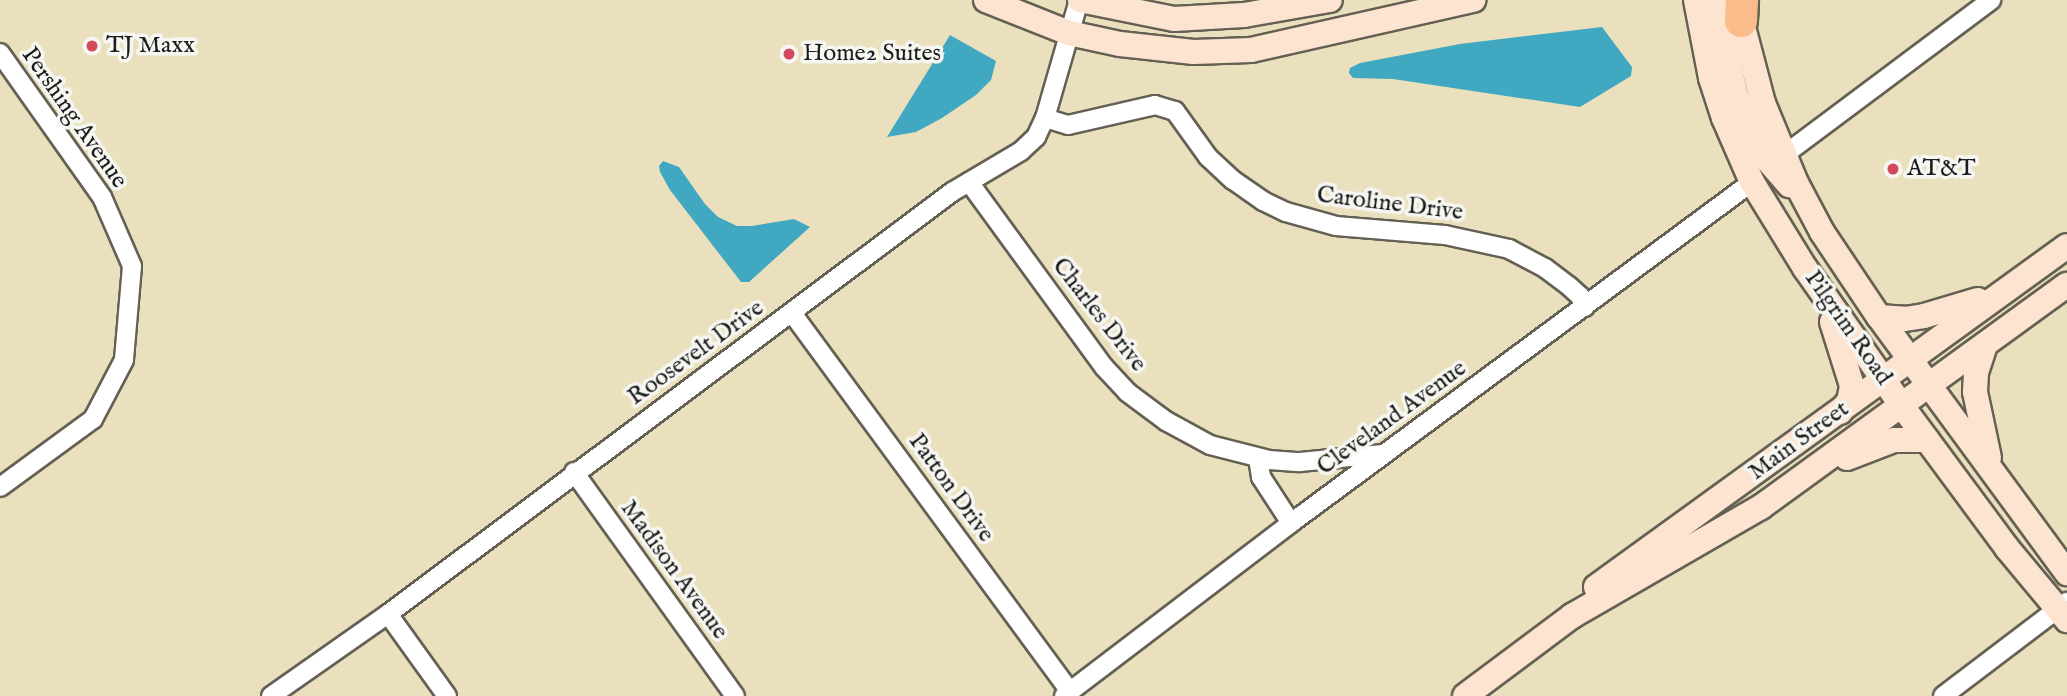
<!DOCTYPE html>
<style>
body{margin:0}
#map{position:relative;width:2067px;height:696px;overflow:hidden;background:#ebe0bd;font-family:"IM FELL English",serif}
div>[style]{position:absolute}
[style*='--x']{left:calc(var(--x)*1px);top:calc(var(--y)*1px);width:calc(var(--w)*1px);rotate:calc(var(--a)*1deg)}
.water>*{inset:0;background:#40a8c0}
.roads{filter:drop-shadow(2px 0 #646154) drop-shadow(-2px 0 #646154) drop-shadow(0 2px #646154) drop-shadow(0 -2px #646154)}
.street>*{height:18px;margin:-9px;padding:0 9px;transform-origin:9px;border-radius:9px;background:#fff}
.secondary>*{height:24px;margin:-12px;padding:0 12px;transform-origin:12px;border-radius:12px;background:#fde4d0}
.highway>*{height:32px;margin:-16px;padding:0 16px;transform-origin:16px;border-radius:16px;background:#f9bc8a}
.dots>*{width:19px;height:19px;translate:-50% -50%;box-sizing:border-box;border:4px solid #f6f6f2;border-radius:50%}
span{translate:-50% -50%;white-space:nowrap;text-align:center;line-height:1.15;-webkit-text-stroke:7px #f6f6f2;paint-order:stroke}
.poi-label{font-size:24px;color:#1c1c1c}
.left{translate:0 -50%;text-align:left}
.street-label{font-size:24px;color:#1c1c1c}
</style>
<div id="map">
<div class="water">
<i style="clip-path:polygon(1602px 27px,1632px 67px,1631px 76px,1580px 107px,1393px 79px,1353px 78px,1349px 73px,1350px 68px,1360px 63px,1460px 44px)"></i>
<i style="clip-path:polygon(950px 35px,996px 61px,991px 80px,976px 95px,942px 118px,916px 132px,887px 137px)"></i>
<i style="clip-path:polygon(663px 161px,679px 167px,705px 204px,718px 217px,737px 226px,752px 226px,794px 219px,810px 227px,749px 282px,741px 282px,670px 190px,660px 172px,659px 166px)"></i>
</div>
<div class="roads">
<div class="street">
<i style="--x:0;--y:53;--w:176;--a:54.7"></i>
<i style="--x:102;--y:197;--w:75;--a:66.5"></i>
<i style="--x:132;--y:266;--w:94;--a:94.9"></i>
<i style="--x:124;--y:360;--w:67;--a:117.7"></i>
<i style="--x:93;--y:419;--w:115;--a:143.8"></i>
<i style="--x:1045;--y:118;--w:24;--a:17"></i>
<i style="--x:1068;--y:125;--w:89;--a:-12.9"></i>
<i style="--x:1155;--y:105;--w:21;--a:17"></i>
<i style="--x:1175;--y:111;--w:57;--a:54.3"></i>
<i style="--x:1208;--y:157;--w:34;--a:43"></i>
<i style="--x:1233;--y:180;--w:37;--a:35"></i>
<i style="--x:1263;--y:201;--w:25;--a:26"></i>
<i style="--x:1286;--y:212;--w:52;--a:15.6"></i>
<i style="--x:1336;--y:226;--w:109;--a:4.7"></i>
<i style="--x:1445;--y:235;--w:66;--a:12.3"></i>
<i style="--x:1509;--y:249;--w:41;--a:27.8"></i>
<i style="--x:1545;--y:268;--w:31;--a:37"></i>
<i style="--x:1570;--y:287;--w:13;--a:42"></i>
<i style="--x:1580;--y:296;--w:12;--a:66"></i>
<i style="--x:1784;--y:155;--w:259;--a:-36.8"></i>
<i style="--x:969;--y:182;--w:229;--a:53.9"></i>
<i style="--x:1104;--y:367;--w:34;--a:47"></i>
<i style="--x:1127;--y:392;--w:49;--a:36.6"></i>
<i style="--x:1166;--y:421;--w:50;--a:28.6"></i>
<i style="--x:1210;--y:445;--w:61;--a:14.3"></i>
<i style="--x:1269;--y:460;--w:31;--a:4"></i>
<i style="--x:1300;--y:462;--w:81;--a:-5.6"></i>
<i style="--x:792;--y:313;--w:470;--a:53.7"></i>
<i style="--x:1258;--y:458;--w:19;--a:81"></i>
<i style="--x:1261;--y:477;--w:55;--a:56.9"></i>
<i style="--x:574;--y:472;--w:276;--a:54.3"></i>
<i style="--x:388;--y:614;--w:101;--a:54.3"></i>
<i style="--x:271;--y:696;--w:143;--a:-35"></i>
<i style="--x:388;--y:614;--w:704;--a:-36.8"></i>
<i style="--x:952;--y:192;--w:80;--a:-30.7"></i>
<i style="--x:1021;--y:151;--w:21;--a:-43"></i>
<i style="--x:1036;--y:137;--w:21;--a:-65"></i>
<i style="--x:1045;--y:118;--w:123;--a:-73.9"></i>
<i style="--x:1064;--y:696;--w:285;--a:-37.3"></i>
<i style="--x:1291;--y:523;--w:573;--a:-36.49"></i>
<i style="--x:1943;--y:696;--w:156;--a:-37.2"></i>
</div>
<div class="secondary">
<i style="--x:986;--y:0;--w:89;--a:21.7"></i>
<i style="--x:1069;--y:33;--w:52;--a:12.2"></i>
<i style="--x:1120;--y:44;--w:74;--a:6.2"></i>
<i style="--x:1194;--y:52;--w:57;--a:-2"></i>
<i style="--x:1251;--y:50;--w:228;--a:-12.7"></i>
<i style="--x:1080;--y:0;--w:96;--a:11.4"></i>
<i style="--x:1174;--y:19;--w:70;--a:-3.3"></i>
<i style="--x:1244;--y:15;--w:87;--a:-9.9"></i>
<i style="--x:1696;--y:0;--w:79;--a:79.1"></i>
<i style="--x:1711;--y:78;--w:42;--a:72"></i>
<i style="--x:1724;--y:118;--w:70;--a:66.4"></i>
<i style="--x:1752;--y:182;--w:101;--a:58.4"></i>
<i style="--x:1805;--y:268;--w:169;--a:54.9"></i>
<i style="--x:1902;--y:406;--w:177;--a:53.5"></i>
<i style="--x:2007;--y:548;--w:94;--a:50.2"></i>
<i style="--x:1713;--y:0;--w:99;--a:76.5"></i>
<i style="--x:1736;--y:96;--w:65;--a:65.4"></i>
<i style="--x:1763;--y:155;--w:40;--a:49"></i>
<i style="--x:1737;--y:4;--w:102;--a:75.3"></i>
<i style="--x:1763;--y:103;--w:87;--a:67.6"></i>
<i style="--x:1796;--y:183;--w:55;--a:62"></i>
<i style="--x:1822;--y:232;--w:102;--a:56.2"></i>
<i style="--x:1879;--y:317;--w:318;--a:53.7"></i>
<i style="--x:1879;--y:317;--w:26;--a:4"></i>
<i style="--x:1905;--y:319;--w:19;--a:-9"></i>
<i style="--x:1924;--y:316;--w:56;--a:-16.5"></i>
<i style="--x:1832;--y:322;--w:67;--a:72.6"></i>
<i style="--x:1852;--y:386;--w:15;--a:101"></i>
<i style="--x:1849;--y:401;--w:14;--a:129"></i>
<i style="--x:1985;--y:345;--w:29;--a:108"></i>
<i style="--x:1976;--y:373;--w:19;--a:93"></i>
<i style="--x:1975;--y:392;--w:67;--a:78"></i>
<i style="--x:1847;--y:458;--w:50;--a:-21"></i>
<i style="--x:1894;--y:440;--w:33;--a:0"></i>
<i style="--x:1596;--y:587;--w:581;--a:-35.9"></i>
<i style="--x:1465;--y:696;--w:134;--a:-36.8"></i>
<i style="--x:1572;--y:616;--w:218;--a:-30"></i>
<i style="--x:1761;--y:507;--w:378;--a:-36"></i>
</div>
<div class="highway">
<i style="--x:1741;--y:21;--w:21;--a:-87"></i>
</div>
</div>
<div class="dots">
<i style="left:92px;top:46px;background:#d1495b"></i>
<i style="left:789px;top:54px;background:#d1495b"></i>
<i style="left:1893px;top:169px;background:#d1495b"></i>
</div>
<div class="poi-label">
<span class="left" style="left:106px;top:46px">TJ Maxx</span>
<span class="left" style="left:803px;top:54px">Home2 Suites</span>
<span class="left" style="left:1907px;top:169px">AT&amp;T</span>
</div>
<div class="street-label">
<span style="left:74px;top:118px;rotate:55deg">Pershing Avenue</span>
<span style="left:1390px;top:204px;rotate:7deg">Caroline Drive</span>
<span style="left:1099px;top:315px;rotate:52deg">Charles Drive</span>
<span style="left:1848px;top:328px;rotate:55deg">Pilgrim Road</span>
<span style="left:696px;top:353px;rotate:-36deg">Roosevelt Drive</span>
<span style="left:1392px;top:418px;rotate:-36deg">Cleveland Avenue</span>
<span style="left:1799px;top:441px;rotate:-36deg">Main Street</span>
<span style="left:951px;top:488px;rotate:54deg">Patton Drive</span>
<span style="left:674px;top:570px;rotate:54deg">Madison Avenue</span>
</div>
</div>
